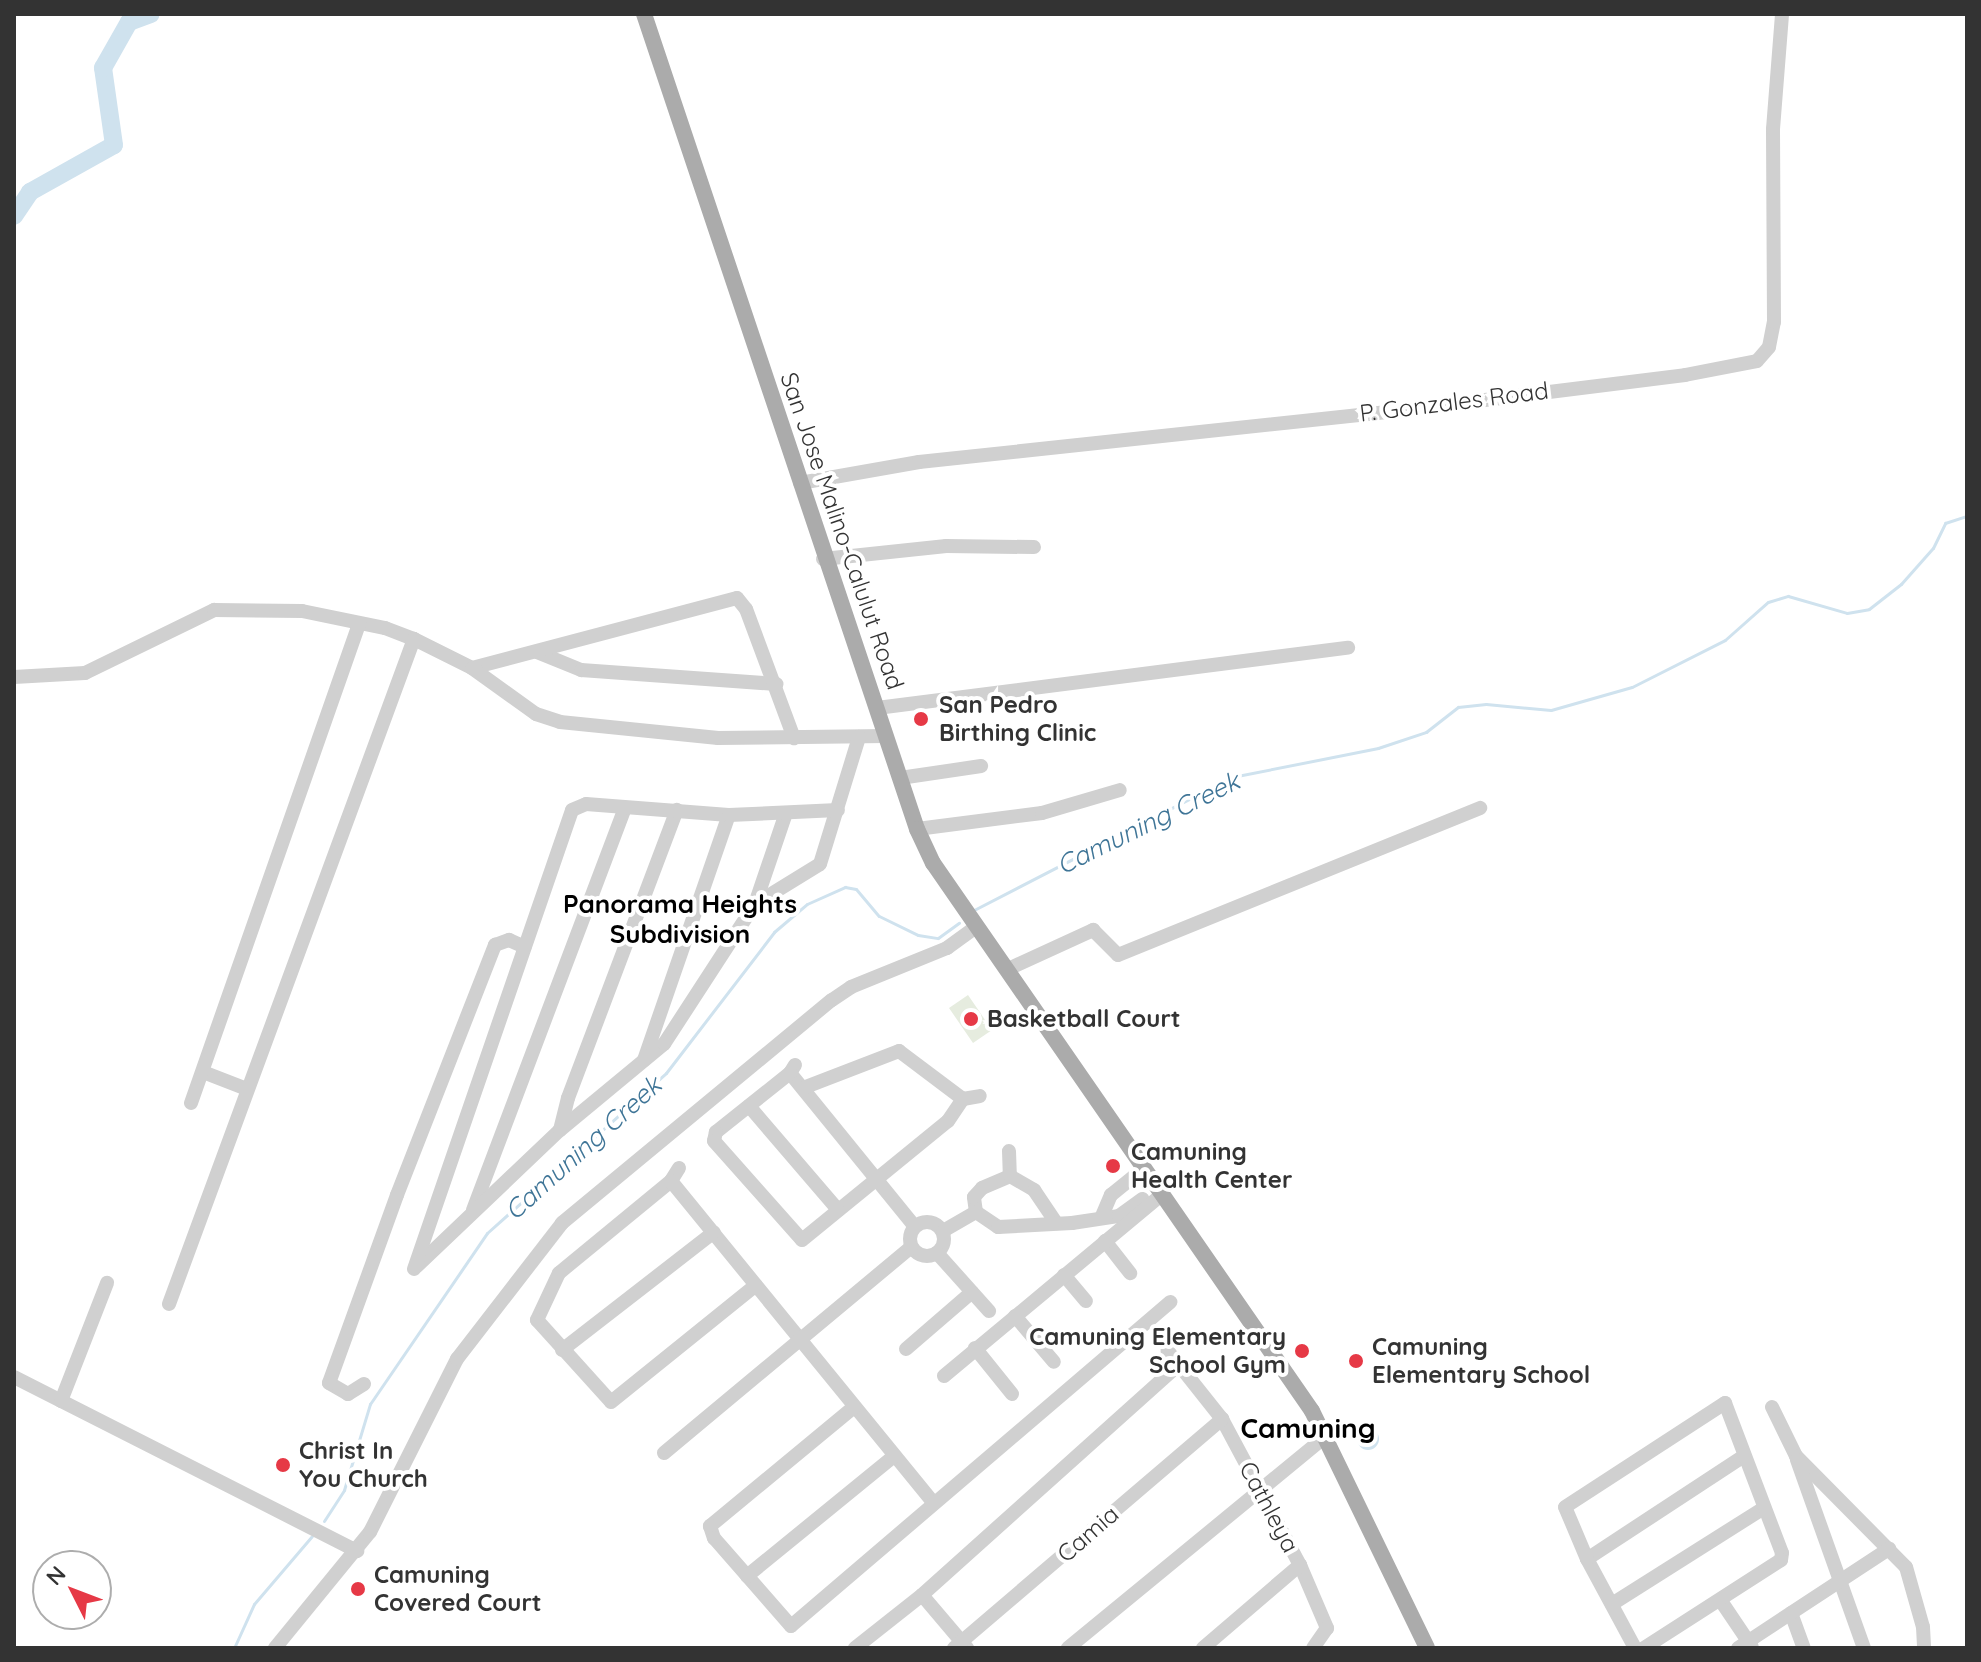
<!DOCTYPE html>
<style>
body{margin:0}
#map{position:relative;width:1981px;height:1662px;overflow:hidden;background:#fff;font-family:Quicksand,sans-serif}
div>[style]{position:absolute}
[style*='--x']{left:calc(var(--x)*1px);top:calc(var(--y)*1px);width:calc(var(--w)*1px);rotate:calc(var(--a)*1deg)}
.green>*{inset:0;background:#e6ecdf}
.water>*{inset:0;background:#cfe2ee}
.round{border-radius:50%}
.stream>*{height:3px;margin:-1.5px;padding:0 1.5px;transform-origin:1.5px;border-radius:1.5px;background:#cfe2ee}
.river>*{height:18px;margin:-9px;padding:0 9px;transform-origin:9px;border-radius:9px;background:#cfe2ee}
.minor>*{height:14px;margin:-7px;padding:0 7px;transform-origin:7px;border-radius:7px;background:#d0d0d0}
.minor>.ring{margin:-7px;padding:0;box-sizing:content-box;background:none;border:14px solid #d0d0d0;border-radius:50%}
.major>*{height:16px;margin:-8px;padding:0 8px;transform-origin:8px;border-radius:8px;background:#ababab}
.dots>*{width:22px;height:22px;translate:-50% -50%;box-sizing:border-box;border:4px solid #fff;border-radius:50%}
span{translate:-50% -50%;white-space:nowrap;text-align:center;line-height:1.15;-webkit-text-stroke:8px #fff;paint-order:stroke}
.street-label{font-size:24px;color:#333}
.poi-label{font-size:24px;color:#333;font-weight:700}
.left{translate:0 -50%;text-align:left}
.right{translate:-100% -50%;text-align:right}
.water-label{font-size:26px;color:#3f7597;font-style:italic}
.neighbourhood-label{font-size:26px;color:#000;font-weight:700}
.quarter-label{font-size:28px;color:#000;font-weight:700}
.frame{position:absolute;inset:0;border:16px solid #333;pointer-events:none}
.north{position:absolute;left:32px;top:1550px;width:80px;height:80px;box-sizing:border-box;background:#fff;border:2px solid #adadad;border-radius:50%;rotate:312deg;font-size:22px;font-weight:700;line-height:32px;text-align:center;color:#333}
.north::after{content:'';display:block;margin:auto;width:28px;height:36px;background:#e63946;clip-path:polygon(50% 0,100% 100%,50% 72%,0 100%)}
</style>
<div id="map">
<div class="green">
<i style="clip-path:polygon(968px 995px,992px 1030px,973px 1043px,949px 1008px)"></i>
</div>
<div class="water">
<i class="round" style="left:1357px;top:1428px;width:22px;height:22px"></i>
</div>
<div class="stream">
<i style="--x:972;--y:911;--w:292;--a:-27.3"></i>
<i style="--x:1232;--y:777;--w:149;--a:-11.2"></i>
<i style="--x:1378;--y:748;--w:51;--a:-18.4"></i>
<i style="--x:1426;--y:732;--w:41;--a:-38"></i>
<i style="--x:1458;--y:707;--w:28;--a:-6"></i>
<i style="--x:1486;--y:704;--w:65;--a:5.3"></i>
<i style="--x:1551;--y:710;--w:84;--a:-15.9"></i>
<i style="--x:1632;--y:687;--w:104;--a:-26.8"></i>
<i style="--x:1725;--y:640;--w:57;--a:-41.5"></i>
<i style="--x:1768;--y:602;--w:21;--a:-17"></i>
<i style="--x:1788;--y:596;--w:61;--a:16.1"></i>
<i style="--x:1847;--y:613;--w:22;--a:-10"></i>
<i style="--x:1869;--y:609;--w:41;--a:-38"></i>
<i style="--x:1901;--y:584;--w:48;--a:-48.4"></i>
<i style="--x:1933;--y:548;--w:28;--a:-64"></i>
<i style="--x:1945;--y:523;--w:23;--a:-18"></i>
<i style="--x:324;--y:1521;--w:37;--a:-57"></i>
<i style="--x:344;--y:1490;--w:90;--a:-73.2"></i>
<i style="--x:370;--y:1404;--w:207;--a:-55.6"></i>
<i style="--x:487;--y:1233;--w:240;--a:-41.8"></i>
<i style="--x:666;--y:1073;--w:178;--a:-52.5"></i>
<i style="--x:774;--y:932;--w:43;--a:-40.3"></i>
<i style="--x:807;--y:904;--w:42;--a:-24.1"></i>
<i style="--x:845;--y:887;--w:11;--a:10"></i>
<i style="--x:856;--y:889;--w:35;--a:50"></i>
<i style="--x:879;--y:916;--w:43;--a:26"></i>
<i style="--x:918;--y:935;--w:20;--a:9"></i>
<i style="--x:938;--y:938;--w:26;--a:-36"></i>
<i style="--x:234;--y:1648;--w:48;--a:-65.6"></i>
<i style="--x:254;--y:1604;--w:89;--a:-49.5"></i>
</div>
<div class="river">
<i style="--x:14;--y:216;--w:29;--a:-56"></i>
<i style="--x:30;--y:192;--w:96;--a:-29.2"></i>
<i style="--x:114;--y:145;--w:78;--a:-98.1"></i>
<i style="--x:103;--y:68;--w:53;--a:-60.5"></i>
<i style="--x:129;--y:22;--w:23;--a:-20"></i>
</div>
<div class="minor">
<i style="--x:800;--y:483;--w:121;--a:-10"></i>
<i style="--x:919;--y:462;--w:497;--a:-6.1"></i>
<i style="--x:1413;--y:409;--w:274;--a:-7.1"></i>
<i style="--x:1685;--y:375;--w:73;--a:-11"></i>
<i style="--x:1757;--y:361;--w:18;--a:-49"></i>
<i style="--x:1769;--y:347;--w:25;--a:-79"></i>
<i style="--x:1774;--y:322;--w:193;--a:-90.3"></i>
<i style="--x:1773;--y:129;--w:115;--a:-85.5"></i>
<i style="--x:823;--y:559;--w:124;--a:-6"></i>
<i style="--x:946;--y:546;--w:88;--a:0.7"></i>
<i style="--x:537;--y:652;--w:48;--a:22.2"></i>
<i style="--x:581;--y:670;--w:196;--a:4.1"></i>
<i style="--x:472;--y:668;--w:274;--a:-14.8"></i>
<i style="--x:737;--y:598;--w:14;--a:51"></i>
<i style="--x:746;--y:609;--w:138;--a:69.6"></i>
<i style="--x:14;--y:677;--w:71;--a:-3.2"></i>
<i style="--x:85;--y:673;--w:144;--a:-26"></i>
<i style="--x:214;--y:610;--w:88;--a:0.7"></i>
<i style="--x:302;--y:611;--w:85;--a:11.6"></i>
<i style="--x:385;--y:628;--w:31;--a:21"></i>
<i style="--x:414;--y:639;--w:65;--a:26.6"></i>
<i style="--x:472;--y:668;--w:79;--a:35.7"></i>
<i style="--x:536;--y:714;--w:25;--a:18"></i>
<i style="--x:560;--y:722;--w:159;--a:5.8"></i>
<i style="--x:718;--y:738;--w:168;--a:-0.7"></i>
<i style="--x:877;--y:708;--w:475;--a:-7.3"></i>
<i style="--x:900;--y:778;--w:82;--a:-8.4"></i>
<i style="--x:917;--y:829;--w:126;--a:-7.3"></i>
<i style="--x:1042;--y:813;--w:81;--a:-16.4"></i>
<i style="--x:755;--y:904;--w:96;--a:-71.2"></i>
<i style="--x:1008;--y:969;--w:94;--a:-24.6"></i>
<i style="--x:1093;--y:930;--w:35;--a:45"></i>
<i style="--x:1118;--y:955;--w:391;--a:-22.1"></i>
<i style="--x:644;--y:1060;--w:259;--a:-70.9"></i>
<i style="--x:795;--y:1065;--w:9;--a:122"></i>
<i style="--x:790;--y:1073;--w:198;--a:50.9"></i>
<i style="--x:203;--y:1072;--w:47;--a:21.1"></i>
<i style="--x:790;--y:1073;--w:95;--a:141.4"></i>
<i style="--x:716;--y:1132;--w:9;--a:103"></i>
<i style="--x:714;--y:1141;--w:132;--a:48.4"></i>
<i style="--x:802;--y:1240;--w:188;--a:-39.2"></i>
<i style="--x:948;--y:1121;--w:27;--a:-56"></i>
<i style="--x:803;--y:1088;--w:103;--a:-21.1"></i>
<i style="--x:899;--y:1051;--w:80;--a:36.9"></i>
<i style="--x:963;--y:1099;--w:17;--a:-10"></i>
<i style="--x:191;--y:1103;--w:508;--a:-70.67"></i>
<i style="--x:749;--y:1106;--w:137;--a:49.4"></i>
<i style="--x:560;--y:1130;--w:33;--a:-76"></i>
<i style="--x:568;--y:1098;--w:308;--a:-69.3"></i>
<i style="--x:1009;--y:1151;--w:25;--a:88"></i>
<i style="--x:679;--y:1168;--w:15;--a:122"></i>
<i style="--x:671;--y:1181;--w:145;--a:140.6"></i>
<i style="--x:559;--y:1273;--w:52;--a:115.1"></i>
<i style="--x:537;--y:1320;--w:110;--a:47.9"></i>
<i style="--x:611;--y:1402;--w:186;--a:-38.9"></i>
<i style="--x:671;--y:1181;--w:416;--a:50.8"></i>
<i style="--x:473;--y:1210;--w:430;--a:-69.3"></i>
<i style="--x:976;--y:1212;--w:15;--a:-98"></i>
<i style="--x:974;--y:1197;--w:12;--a:-48"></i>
<i style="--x:982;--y:1188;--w:30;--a:-23"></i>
<i style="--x:1010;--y:1176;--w:28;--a:30"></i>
<i style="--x:1034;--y:1190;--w:40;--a:56"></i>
<i style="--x:1102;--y:1216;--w:23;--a:-67"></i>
<i style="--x:1111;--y:1195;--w:41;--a:-39.1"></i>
<i class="ring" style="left:910px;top:1222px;width:20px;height:20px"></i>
<i style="--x:943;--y:1231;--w:38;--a:-30"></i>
<i style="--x:976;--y:1212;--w:27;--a:34"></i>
<i style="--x:998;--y:1227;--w:74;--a:-3.1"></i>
<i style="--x:1072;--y:1223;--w:48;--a:-8.5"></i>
<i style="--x:1119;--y:1216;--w:29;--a:-36"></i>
<i style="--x:1105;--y:1241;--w:41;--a:52"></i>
<i style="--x:937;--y:1253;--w:78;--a:48.1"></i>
<i style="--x:416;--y:1267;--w:199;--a:-43.6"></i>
<i style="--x:560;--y:1130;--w:135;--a:-39.6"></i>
<i style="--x:664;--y:1044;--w:167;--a:-57"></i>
<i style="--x:755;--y:904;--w:76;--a:-31.6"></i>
<i style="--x:820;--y:864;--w:133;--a:-72.9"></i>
<i style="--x:414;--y:1269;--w:485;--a:-71"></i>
<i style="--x:572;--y:810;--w:15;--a:-23"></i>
<i style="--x:586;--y:804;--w:143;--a:4.4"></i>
<i style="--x:729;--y:815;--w:109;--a:-2.6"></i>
<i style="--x:1064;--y:1275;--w:34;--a:50"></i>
<i style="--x:169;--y:1304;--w:709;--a:-69.78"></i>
<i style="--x:1015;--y:1316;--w:60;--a:49.7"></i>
<i style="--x:1164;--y:1346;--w:93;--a:51.5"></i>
<i style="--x:1222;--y:1419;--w:166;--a:61.9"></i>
<i style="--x:1300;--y:1565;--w:69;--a:66.8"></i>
<i style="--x:1327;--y:1628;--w:24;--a:125"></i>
<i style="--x:975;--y:1348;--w:59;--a:51.2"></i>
<i style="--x:906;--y:1349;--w:87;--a:-40.8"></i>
<i style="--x:562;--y:1350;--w:192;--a:-37.8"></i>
<i style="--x:944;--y:1376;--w:283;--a:-39.8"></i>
<i style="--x:14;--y:1377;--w:385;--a:26.9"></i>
<i style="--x:364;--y:1384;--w:19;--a:148"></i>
<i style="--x:348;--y:1394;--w:22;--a:-150"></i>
<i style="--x:329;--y:1383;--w:200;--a:-70.1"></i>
<i style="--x:397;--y:1195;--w:269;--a:-68.6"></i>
<i style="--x:495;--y:945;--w:15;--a:-20"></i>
<i style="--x:509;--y:940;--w:17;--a:24"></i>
<i style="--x:61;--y:1401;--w:127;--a:-68.7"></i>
<i style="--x:854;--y:1407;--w:187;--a:140.4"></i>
<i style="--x:710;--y:1526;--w:13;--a:72"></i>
<i style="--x:714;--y:1538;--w:117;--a:48.8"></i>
<i style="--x:791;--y:1626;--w:499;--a:-40.5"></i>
<i style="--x:1772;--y:1407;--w:55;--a:63.9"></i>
<i style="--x:1796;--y:1456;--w:156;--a:45.3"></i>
<i style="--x:1906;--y:1567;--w:62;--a:74.2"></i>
<i style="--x:1923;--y:1627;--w:21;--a:87"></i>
<i style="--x:664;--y:1453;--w:322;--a:-39.8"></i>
<i style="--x:1797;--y:1460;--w:200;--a:70.4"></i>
<i style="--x:1587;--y:1559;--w:188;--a:-33.3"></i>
<i style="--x:747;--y:1576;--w:190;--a:-39.2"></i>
<i style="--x:922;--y:1595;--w:70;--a:49.7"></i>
<i style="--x:1721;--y:1601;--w:55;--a:56"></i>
<i style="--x:1612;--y:1604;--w:180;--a:-32.3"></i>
<i style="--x:1791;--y:1613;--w:37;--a:70"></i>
<i style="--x:275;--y:1648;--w:150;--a:-50.7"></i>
<i style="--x:370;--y:1532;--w:194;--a:-63.3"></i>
<i style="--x:457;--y:1359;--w:172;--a:-52.3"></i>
<i style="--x:562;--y:1223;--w:350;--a:-39.6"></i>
<i style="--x:832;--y:1000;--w:23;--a:-34"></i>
<i style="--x:851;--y:987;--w:104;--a:-22.1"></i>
<i style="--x:947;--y:948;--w:37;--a:-36"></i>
<i style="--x:855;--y:1648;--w:85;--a:-38.3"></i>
<i style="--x:922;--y:1595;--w:344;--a:-41.9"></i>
<i style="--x:954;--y:1648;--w:353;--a:-40.5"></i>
<i style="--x:1068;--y:1648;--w:333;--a:-39.4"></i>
<i style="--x:1203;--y:1648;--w:128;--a:-40.6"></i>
<i style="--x:1635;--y:1648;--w:101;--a:-118.3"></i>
<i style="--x:1587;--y:1559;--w:56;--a:-112.9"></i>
<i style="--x:1565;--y:1507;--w:191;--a:-33"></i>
<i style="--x:1725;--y:1403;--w:160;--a:69.2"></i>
<i style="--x:1782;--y:1553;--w:7;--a:98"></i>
<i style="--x:1781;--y:1560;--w:163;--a:147.3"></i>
<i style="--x:1738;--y:1648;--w:181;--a:-33.3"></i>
</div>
<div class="major">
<i style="--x:644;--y:14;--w:860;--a:71.48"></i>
<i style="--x:917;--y:829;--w:38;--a:65"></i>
<i style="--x:933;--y:863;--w:666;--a:55.33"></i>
<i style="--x:1312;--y:1411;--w:263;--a:64.1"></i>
</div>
<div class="dots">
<i style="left:921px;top:719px;background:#e63946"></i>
<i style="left:971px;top:1019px;background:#e63946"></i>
<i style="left:1113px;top:1166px;background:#e63946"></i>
<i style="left:1302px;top:1351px;background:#e63946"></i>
<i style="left:1356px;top:1361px;background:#e63946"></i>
<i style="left:283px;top:1465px;background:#e63946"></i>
<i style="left:358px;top:1589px;background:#e63946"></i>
</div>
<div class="street-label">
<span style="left:1454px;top:402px;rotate:-7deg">P. Gonzales Road</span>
<span style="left:842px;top:531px;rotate:71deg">San Jose Malino-Calulut Road</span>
<span style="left:1269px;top:1507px;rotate:62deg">Cathleya</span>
<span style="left:1088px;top:1534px;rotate:-41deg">Camia</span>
</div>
<div class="poi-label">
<span class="left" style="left:939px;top:719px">San Pedro<br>Birthing Clinic</span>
<span class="left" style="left:987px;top:1019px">Basketball Court</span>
<span class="left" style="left:1131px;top:1166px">Camuning<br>Health Center</span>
<span class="right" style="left:1286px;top:1351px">Camuning Elementary<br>School Gym</span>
<span class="left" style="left:1372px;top:1361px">Camuning<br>Elementary School</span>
<span class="left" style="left:299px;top:1465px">Christ In<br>You Church</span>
<span class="left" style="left:374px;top:1589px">Camuning<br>Covered Court</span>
</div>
<div class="water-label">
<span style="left:1148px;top:823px;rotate:-26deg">Camuning Creek</span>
<span style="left:583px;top:1148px;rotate:-42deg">Camuning Creek</span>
</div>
<div class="neighbourhood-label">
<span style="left:680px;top:919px">Panorama Heights<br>Subdivision</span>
</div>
<div class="quarter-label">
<span style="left:1308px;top:1428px">Camuning</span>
</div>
<div class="frame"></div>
<div class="north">N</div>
</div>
